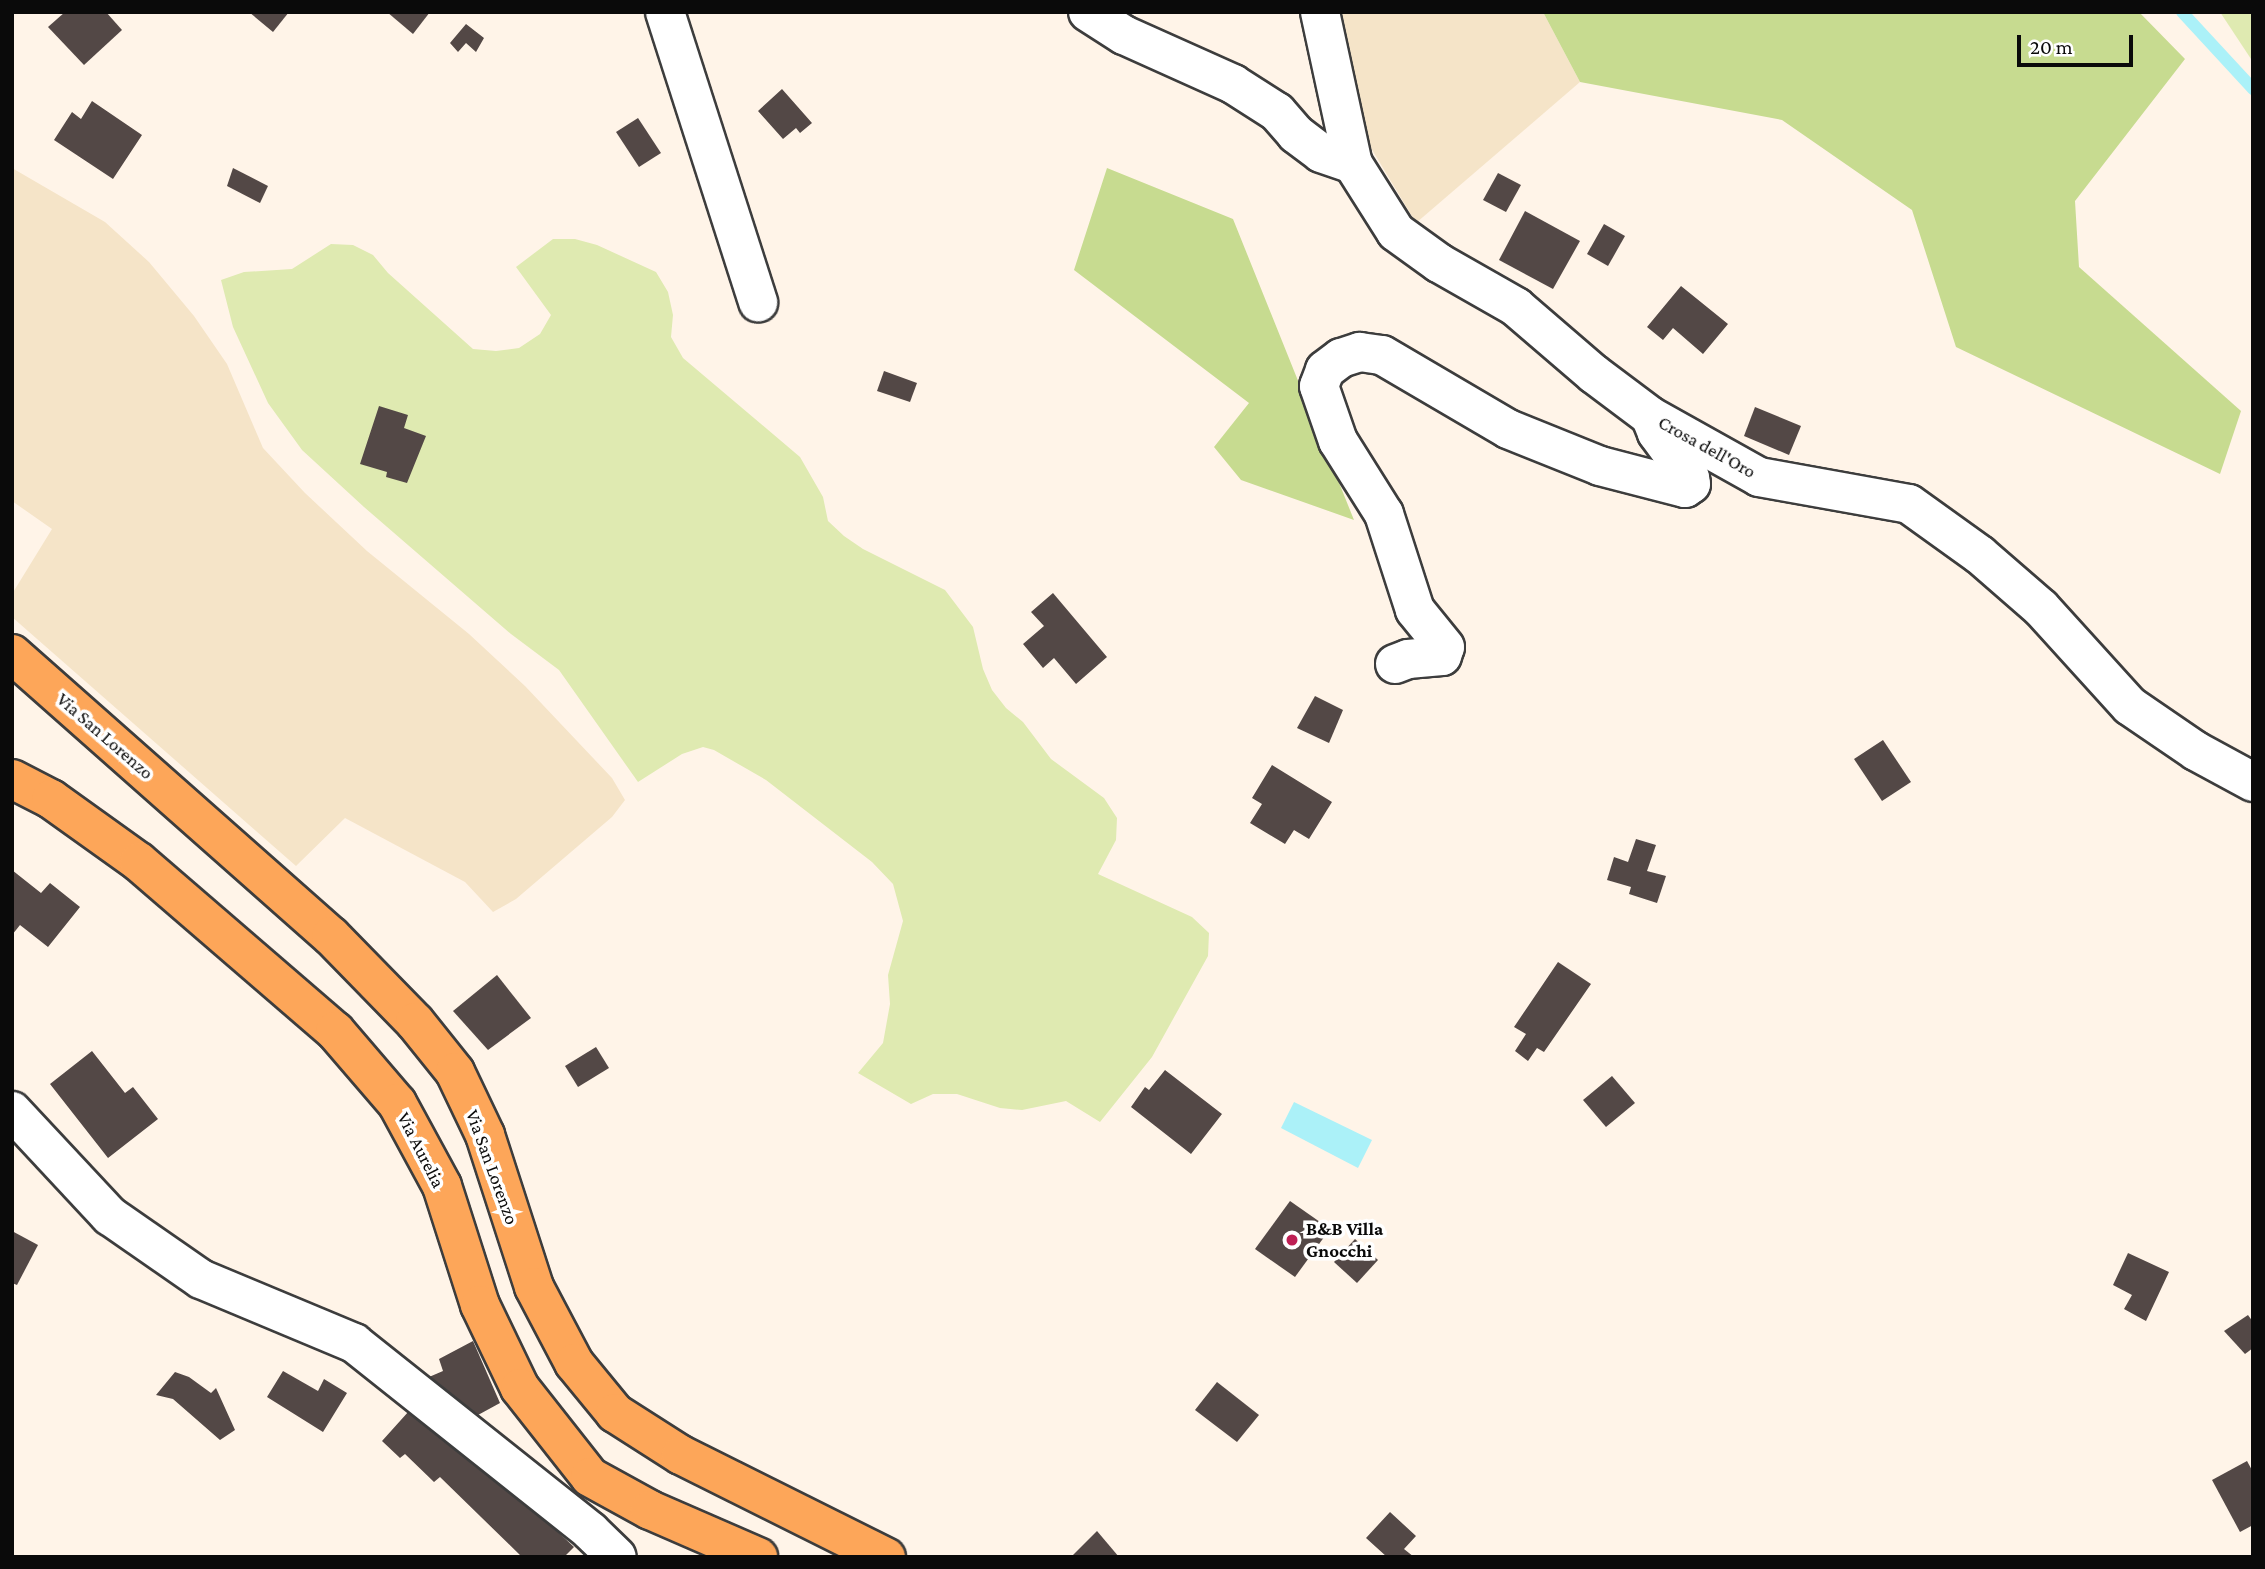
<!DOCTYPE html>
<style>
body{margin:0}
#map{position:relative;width:2265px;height:1569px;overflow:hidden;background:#fff4e8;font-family:"Crimson Pro",serif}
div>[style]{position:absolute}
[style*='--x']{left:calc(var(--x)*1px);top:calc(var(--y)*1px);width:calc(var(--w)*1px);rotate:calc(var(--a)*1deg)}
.farmland>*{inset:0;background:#f5e4c8}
.green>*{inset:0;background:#dfeab1}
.forest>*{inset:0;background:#c7db90}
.water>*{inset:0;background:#abf1f8}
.stream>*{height:12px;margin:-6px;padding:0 6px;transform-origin:6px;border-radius:6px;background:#abf1f8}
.building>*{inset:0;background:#534846}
.roads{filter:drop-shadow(2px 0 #3d3d3d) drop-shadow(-2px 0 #3d3d3d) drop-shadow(0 2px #3d3d3d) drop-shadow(0 -2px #3d3d3d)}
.minor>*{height:38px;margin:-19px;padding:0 19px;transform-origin:19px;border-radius:19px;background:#fff}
.major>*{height:38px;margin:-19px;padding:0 19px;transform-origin:19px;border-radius:19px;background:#fda659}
.dots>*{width:19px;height:19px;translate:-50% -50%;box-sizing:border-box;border:4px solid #fff;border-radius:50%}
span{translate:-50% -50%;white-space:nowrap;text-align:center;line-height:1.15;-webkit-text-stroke:7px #fff;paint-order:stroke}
.street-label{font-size:19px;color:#0a0a0a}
.poi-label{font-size:19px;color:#0a0a0a;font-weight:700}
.left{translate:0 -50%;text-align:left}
.frame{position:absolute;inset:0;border:14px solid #0a0a0a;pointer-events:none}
.scale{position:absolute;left:2017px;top:35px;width:116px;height:32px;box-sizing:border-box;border:4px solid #0a0a0a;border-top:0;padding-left:9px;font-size:21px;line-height:24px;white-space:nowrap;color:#0a0a0a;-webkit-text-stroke:5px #fff;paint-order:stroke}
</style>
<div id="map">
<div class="farmland">
<i style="clip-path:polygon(1335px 12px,1543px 12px,1580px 82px,1416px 223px,1359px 128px)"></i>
<i style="clip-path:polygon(12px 168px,105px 222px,149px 262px,194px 316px,227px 364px,263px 448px,305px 493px,367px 551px,469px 634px,525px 686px,612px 778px,625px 800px,612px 817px,516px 899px,493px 912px,465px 882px,345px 818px,296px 866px,12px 617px,12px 594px,52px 529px,12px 501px)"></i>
</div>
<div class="green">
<i style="clip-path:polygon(2220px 12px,2253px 12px,2253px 62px)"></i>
<i style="clip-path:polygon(553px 239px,575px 239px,597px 245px,656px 272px,668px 292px,673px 315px,671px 337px,683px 358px,800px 457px,823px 497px,828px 521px,844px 536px,863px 549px,945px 590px,973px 627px,983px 669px,992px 690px,1006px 708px,1023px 722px,1051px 759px,1104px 798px,1117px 818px,1116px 840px,1098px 874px,1192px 917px,1209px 933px,1208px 956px,1152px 1057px,1100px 1122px,1066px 1101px,1022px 1110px,1000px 1108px,957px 1094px,933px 1094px,911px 1104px,858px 1073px,883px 1043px,890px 1004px,888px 975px,903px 921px,893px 884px,872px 862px,766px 780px,714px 750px,703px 747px,682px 754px,638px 782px,559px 670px,511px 634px,364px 507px,302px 450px,268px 403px,233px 327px,221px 280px,244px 272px,292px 269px,331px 244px,353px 245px,373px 255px,388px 273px,473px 349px,496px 351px,519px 348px,540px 334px,551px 315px,516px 267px)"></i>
</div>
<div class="forest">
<i style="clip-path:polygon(1543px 12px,2139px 12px,2185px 59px,2075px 201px,2079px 267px,2241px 411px,2220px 474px,1956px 347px,1912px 210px,1782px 120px,1580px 82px)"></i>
<i style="clip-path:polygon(1107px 168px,1233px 219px,1354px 520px,1241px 480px,1214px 447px,1249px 403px,1074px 270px)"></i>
</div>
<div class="water">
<i style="clip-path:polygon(1294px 1102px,1372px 1140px,1358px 1168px,1281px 1128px)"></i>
</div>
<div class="stream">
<i style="--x:2182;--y:12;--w:105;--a:47.3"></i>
</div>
<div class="building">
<i style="clip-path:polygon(65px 12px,106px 12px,122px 30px,84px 65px,48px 27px)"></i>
<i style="clip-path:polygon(249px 12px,289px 12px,273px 32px)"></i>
<i style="clip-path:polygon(387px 12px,430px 12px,413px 34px)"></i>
<i style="clip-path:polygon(466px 24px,484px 38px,476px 52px,466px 43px,458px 52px,450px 43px)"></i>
<i style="clip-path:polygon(782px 89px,812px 123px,800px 133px,796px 128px,783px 139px,758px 111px)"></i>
<i style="clip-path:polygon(92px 101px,142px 135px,113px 179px,54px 140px,72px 112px,81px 119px)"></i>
<i style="clip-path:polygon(638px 118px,661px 153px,639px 167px,616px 132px)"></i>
<i style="clip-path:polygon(233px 168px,268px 186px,260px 203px,227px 186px)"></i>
<i style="clip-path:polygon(1498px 173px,1521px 185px,1506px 212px,1483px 200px)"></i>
<i style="clip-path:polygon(1525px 211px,1580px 241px,1553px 289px,1499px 260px)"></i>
<i style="clip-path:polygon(1604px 224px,1625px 236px,1608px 266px,1587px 254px)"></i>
<i style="clip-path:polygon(1681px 286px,1728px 324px,1703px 354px,1673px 328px,1663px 340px,1647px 327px)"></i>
<i style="clip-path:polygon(884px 371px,917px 383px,910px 402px,877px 391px)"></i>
<i style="clip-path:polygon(379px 406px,408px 415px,404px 428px,426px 436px,407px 483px,386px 477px,387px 472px,360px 464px)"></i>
<i style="clip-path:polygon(1755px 407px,1801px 426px,1789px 455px,1744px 436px)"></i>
<i style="clip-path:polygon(1053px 593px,1107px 657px,1076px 684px,1054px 658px,1043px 668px,1023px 644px,1044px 626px,1031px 612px)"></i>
<i style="clip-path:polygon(1315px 696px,1343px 710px,1329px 743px,1297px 728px)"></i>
<i style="clip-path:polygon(1883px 740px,1911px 782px,1882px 801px,1854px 759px)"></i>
<i style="clip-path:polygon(1272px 765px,1332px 802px,1309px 839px,1294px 830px,1285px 844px,1250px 823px,1262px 804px,1252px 798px)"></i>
<i style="clip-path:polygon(1636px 839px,1656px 845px,1647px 871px,1666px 876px,1657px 903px,1629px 894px,1631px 887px,1607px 880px,1614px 857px,1628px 862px)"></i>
<i style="clip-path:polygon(12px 870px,41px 893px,50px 883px,80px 907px,48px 947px,20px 925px,12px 935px)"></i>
<i style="clip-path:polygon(1558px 962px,1591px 984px,1544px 1052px,1537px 1048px,1528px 1061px,1515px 1051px,1526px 1034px,1514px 1027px)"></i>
<i style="clip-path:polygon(497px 975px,531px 1018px,488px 1050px,453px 1011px)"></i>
<i style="clip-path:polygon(596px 1047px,609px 1068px,578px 1087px,565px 1066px)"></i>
<i style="clip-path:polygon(92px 1051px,125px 1093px,133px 1087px,158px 1119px,108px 1158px,50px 1084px)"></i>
<i style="clip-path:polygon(1165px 1070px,1222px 1114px,1191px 1154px,1131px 1107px,1145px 1087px,1149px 1090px)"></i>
<i style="clip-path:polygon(1612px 1076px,1635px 1103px,1606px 1127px,1583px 1100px)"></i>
<i style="clip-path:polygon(1290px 1201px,1330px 1229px,1295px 1277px,1255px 1249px)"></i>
<i style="clip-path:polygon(12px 1231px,38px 1245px,17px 1285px,12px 1283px)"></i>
<i style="clip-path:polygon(1355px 1239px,1378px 1260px,1357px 1283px,1334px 1262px)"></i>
<i style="clip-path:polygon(2128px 1253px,2169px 1272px,2146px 1321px,2124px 1309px,2132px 1295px,2113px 1285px)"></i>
<i style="clip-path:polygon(2248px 1315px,2253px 1322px,2253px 1348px,2245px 1354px,2224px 1331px)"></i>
<i style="clip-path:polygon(473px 1341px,500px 1403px,467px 1421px,422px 1380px,443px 1371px,439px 1359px)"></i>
<i style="clip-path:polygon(283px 1371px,318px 1391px,324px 1379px,347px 1393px,323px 1432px,267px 1397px)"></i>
<i style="clip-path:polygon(175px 1372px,189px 1377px,211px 1393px,216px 1388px,235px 1430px,220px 1440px,173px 1399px,156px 1395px)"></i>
<i style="clip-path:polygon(1217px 1382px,1259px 1415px,1237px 1442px,1195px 1410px)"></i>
<i style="clip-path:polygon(418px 1401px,574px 1547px,564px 1557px,522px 1557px,440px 1477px,434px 1482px,405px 1454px,400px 1458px,382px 1441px)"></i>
<i style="clip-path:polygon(2247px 1461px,2253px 1472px,2253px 1525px,2240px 1532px,2212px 1480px)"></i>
<i style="clip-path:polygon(1390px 1512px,1416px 1536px,1404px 1549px,1414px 1557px,1387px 1557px,1366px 1538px)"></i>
<i style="clip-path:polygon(1097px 1531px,1119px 1557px,1071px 1557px)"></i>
</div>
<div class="roads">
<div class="minor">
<i style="--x:665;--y:12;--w:305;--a:72.2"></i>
<i style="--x:1088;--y:12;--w:43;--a:32.6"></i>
<i style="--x:1124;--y:35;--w:120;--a:24.2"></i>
<i style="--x:1233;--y:84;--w:52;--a:32.5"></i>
<i style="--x:1277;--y:112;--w:29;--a:49"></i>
<i style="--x:1296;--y:134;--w:31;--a:37"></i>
<i style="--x:1321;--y:153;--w:34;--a:19"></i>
<i style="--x:1320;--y:12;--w:156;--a:77.8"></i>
<i style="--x:1353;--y:164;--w:80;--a:57.7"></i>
<i style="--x:1396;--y:232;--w:53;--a:35.8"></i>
<i style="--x:1439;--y:263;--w:89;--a:29.7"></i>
<i style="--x:1516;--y:307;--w:103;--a:40.7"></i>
<i style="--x:1594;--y:374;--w:70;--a:36.9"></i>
<i style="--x:1650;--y:416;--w:125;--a:29.2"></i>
<i style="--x:1759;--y:477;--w:152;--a:10.2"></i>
<i style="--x:1909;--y:504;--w:87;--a:35.7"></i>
<i style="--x:1980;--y:555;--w:81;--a:41"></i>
<i style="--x:2041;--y:608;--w:132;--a:47.8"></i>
<i style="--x:2130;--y:706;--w:80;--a:34.3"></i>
<i style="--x:2196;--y:751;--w:65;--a:28.5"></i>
<i style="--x:1395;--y:664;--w:14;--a:-21"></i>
<i style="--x:1408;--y:659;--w:34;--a:-5"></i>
<i style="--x:1442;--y:656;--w:9;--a:-72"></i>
<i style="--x:1445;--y:647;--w:48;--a:-129"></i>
<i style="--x:1415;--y:610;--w:101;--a:-107.9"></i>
<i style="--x:1384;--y:514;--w:86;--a:-122.2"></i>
<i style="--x:1338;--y:441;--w:58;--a:-109.1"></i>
<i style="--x:1319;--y:386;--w:17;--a:-69"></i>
<i style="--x:1325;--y:370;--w:20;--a:-37"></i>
<i style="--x:1341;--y:358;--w:20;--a:-18"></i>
<i style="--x:1360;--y:352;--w:22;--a:8"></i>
<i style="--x:1382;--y:355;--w:146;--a:30.4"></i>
<i style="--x:1508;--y:429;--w:99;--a:21.9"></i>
<i style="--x:1600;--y:466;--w:88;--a:14.5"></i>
<i style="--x:1685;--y:488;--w:7;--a:-34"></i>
<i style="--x:1691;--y:484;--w:6;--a:-99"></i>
<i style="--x:1690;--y:478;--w:56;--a:-126.3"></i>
<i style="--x:1657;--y:433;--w:16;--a:-112"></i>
<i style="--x:12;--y:1111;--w:144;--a:47"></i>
<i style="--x:110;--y:1216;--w:111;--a:34.7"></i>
<i style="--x:201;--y:1279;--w:166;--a:22.7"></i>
<i style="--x:354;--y:1343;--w:302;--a:38.5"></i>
<i style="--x:590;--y:1531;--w:37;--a:44"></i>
</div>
<div class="major">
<i style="--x:12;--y:654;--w:426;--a:41.5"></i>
<i style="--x:331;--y:936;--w:120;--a:45.7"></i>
<i style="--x:415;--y:1022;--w:64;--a:51.3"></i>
<i style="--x:455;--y:1072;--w:70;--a:64.5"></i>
<i style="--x:485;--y:1135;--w:160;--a:72.1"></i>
<i style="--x:534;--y:1287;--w:86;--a:62.2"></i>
<i style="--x:574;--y:1363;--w:65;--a:50.6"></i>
<i style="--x:615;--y:1413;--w:78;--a:32.5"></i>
<i style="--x:681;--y:1455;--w:229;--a:26.5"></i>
<i style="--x:12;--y:779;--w:44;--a:27.1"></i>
<i style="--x:51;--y:799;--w:108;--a:35.6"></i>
<i style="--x:139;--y:862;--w:259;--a:40.8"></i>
<i style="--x:335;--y:1031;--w:95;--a:49.3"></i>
<i style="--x:397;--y:1103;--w:94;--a:61.5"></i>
<i style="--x:442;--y:1186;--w:125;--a:72.3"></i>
<i style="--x:480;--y:1305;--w:92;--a:64.3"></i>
<i style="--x:520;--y:1388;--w:113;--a:51.8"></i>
<i style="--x:590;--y:1477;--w:68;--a:28.8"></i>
<i style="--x:650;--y:1510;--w:118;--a:23.5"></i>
</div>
</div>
<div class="dots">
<i style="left:1292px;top:1240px;background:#be1f54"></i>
</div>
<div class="street-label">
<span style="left:1707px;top:447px;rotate:29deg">Crosa dell'Oro</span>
<span style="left:105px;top:736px;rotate:41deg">Via San Lorenzo</span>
<span style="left:421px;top:1150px;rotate:63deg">Via Aurelia</span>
<span style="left:492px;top:1167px;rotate:70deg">Via San Lorenzo</span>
</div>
<div class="poi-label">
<span class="left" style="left:1306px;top:1240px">B&amp;B Villa<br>Gnocchi</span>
</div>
<div class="frame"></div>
<div class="scale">20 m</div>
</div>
